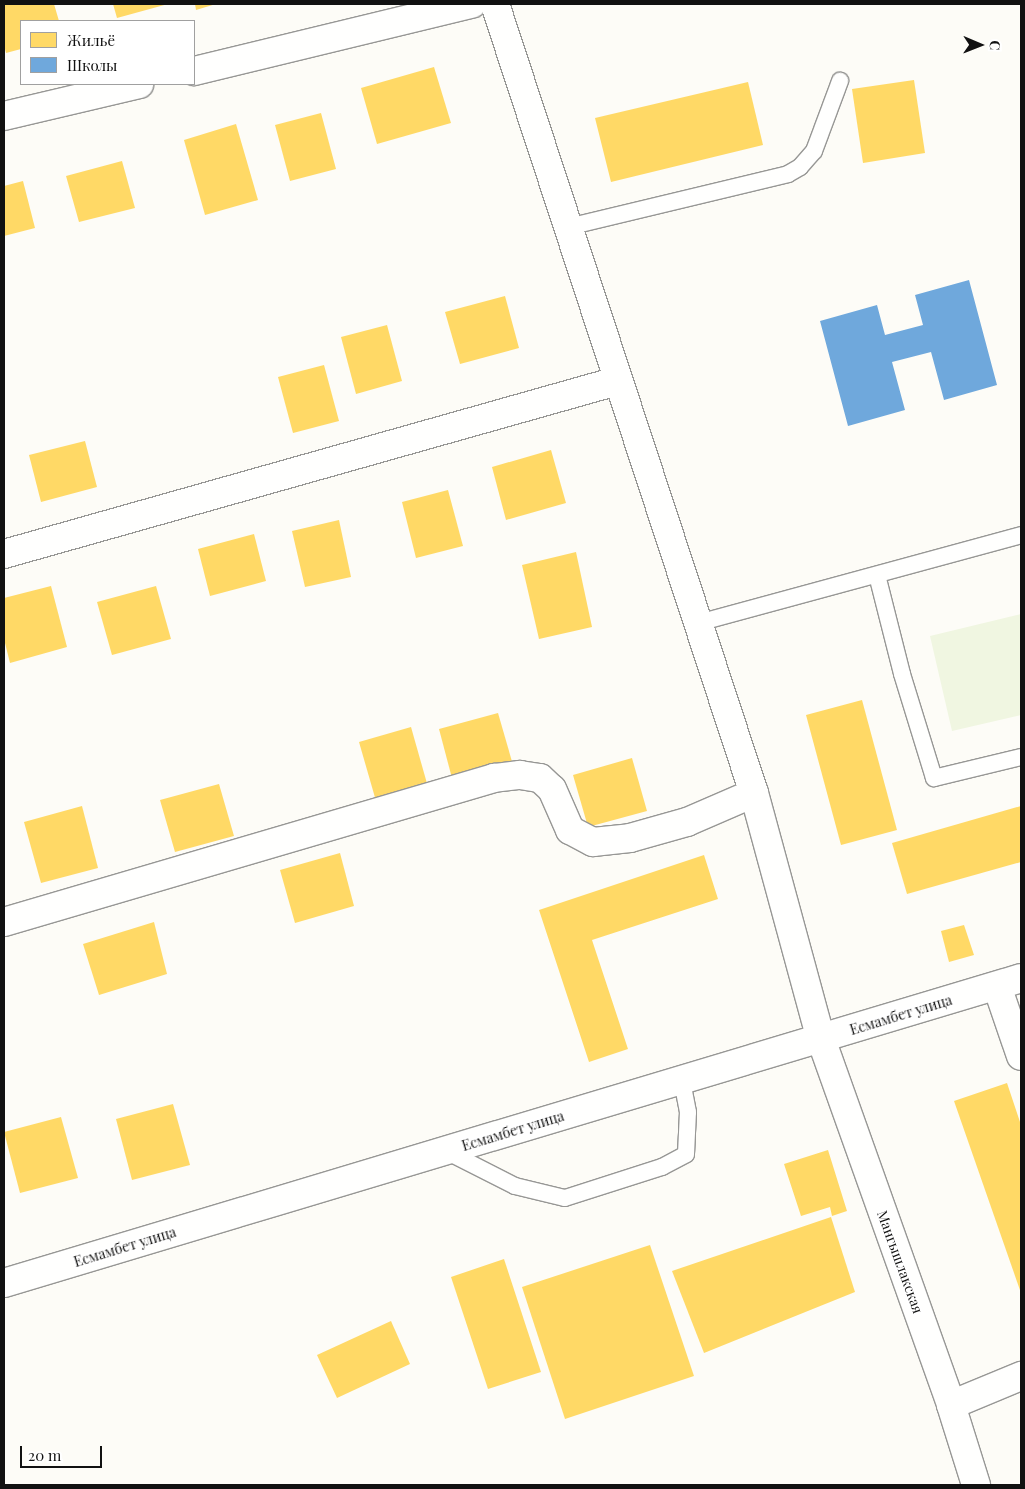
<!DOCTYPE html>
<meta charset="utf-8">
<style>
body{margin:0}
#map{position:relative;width:1025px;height:1489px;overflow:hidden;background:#fdfcf7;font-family:"Playfair Display",serif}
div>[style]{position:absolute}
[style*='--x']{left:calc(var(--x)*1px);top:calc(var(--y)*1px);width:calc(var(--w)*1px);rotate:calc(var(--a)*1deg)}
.pitch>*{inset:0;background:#f0f6e1}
.homes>*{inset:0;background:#ffd966}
.schools>*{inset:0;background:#6fa8dc}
.roads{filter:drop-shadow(1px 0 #979795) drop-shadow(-1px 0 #979795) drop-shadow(0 1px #979795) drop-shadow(0 -1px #979795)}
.service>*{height:16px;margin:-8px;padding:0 8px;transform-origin:8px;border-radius:8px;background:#fffffe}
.minor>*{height:28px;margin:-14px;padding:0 14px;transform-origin:14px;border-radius:14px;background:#fffffe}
span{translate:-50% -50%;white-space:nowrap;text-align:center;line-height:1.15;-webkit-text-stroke:5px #fff;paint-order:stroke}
.street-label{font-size:14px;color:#111}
.frame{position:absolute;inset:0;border:5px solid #111;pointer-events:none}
.legend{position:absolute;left:20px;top:20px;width:175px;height:65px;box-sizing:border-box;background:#fff;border:1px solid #a0a0a0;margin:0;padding:6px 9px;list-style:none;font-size:15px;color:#111}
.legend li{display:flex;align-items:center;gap:10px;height:25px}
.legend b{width:25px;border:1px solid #a0a0a0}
.north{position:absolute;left:955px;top:20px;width:50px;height:50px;-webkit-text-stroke:4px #fff;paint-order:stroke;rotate:91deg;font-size:14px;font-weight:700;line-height:20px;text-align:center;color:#111}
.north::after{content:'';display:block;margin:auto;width:18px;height:22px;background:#111;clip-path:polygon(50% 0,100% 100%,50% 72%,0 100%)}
.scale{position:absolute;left:20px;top:1446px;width:82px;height:22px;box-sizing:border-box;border:2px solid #111;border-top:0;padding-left:6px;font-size:15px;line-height:18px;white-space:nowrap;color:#111;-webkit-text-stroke:4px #fff;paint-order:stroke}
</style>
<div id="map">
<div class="pitch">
<i style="clip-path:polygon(1021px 614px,1021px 715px,952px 731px,930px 636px)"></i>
</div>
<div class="homes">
<i style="clip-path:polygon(4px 4px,54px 4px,59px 21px,21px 21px,21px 49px,6px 53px,4px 45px)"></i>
<i style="clip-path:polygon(113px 4px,168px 4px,117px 18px)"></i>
<i style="clip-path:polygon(195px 4px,216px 4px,196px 10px)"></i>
<i style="clip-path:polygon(434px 67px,451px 123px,377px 144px,361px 88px)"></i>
<i style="clip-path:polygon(914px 80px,925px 153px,863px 163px,852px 89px)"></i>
<i style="clip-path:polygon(748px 82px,763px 145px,611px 182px,595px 118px)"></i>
<i style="clip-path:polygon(321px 113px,336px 169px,290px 181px,275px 125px)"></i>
<i style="clip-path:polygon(236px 124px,258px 200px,205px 215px,184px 140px)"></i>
<i style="clip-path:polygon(122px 161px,135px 208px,79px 222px,66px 176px)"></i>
<i style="clip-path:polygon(23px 181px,35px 228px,4px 236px,4px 186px)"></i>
<i style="clip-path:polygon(505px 296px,519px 348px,460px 364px,445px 312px)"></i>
<i style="clip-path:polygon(387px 325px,402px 381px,356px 394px,341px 337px)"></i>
<i style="clip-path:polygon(324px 365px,339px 421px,293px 433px,278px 377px)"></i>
<i style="clip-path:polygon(85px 441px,97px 487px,41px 502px,29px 455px)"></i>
<i style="clip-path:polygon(551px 450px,566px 503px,506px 520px,492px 467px)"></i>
<i style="clip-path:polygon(448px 490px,463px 546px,416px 558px,402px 502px)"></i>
<i style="clip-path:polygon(339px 520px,351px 577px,305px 587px,292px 531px)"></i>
<i style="clip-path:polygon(254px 534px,266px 581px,210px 596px,198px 549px)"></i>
<i style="clip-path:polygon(576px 552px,592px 627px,539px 639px,522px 565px)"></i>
<i style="clip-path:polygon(51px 586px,67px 647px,10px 663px,4px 639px,4px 598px)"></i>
<i style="clip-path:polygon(156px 586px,171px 639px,112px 655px,97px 602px)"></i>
<i style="clip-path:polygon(862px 700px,897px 830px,841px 845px,806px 715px)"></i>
<i style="clip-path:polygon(498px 713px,513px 765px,453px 782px,439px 729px)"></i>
<i style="clip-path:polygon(411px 727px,428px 787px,376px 801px,359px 742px)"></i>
<i style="clip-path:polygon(632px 758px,647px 811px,588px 827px,573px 775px)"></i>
<i style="clip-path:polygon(219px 784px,234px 836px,175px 852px,160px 800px)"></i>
<i style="clip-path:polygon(82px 806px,98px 868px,41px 883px,24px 822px)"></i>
<i style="clip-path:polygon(1021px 806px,1021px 862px,907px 894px,892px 843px)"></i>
<i style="clip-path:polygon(340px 853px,354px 906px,295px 923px,280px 870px)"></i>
<i style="clip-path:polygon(704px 855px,718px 899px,592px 940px,628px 1049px,589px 1062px,539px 910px)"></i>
<i style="clip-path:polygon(154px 922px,167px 974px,99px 995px,83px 944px)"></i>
<i style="clip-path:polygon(964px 925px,974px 955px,949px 962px,941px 931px)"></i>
<i style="clip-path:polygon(1007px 1083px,1021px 1125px,1021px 1293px,954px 1101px)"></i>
<i style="clip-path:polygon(173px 1104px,190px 1165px,132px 1180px,116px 1119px)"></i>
<i style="clip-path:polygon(61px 1117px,78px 1178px,20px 1193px,4px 1132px)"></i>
<i style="clip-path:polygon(828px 1150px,847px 1211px,832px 1216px,830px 1207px,801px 1216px,784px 1164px)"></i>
<i style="clip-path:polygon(831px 1217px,855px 1292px,704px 1353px,672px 1271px)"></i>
<i style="clip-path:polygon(650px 1245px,694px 1376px,565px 1419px,522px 1287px)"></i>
<i style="clip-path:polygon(504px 1259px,541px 1372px,488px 1389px,451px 1277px)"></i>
<i style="clip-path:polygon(391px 1321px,410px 1364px,337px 1398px,317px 1355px)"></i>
</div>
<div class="schools">
<i style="clip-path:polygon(969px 280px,997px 385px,944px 400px,931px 352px,892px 362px,905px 410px,848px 426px,820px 321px,877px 305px,885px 335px,923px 325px,915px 295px)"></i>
</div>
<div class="roads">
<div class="service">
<i style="--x:568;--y:227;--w:226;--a:-13.5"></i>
<i style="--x:788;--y:174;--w:14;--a:-30"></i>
<i style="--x:800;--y:167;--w:21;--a:-49"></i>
<i style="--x:814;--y:151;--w:75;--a:-69.6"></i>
<i style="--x:877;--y:575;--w:102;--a:75.8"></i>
<i style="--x:902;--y:674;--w:109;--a:72.9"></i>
<i style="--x:934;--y:778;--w:89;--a:-13.6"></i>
<i style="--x:698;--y:623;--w:335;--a:-15.2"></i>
<i style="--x:446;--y:1151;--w:77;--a:26.9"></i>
<i style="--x:515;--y:1186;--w:51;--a:13.5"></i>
<i style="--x:565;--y:1198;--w:102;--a:-17.7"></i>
<i style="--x:662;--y:1167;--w:27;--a:-28"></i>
<i style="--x:686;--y:1154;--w:42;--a:-87.3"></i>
<i style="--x:688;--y:1112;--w:32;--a:-101"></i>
</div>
<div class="minor">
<i style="--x:495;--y:4;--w:830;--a:71.83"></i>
<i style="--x:754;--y:793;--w:255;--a:74.8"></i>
<i style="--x:821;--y:1039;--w:388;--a:70.4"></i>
<i style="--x:951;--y:1405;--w:84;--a:72.6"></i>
<i style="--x:194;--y:71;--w:286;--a:-13.6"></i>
<i style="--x:4;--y:116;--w:139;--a:-13.3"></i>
<i style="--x:4;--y:554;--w:637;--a:-15.76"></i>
<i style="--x:4;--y:922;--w:511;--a:-16.38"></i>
<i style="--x:494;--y:778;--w:26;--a:-7"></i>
<i style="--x:520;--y:775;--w:20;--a:9"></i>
<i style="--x:540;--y:778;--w:16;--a:43"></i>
<i style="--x:552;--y:789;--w:45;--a:66.3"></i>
<i style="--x:570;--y:830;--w:26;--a:28"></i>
<i style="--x:593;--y:842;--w:37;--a:-6"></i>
<i style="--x:630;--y:838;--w:59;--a:-15.7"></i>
<i style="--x:687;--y:822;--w:73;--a:-23.4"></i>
<i style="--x:997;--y:986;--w:74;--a:71.1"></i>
<i style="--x:4;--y:1283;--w:1062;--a:-16.69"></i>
<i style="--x:951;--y:1405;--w:76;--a:-22.5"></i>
</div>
</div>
<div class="street-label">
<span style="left:901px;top:1015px;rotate:-17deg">Есмамбет улица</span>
<span style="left:513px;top:1131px;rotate:-17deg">Есмамбет улица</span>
<span style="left:125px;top:1247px;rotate:-17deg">Есмамбет улица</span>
<span style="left:900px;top:1262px;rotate:70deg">Мангышлакская</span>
</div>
<div class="frame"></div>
<ul class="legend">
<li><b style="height:14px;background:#ffd966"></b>Жильё</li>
<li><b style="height:14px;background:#6fa8dc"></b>Школы</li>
</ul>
<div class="north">С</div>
<div class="scale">20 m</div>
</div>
